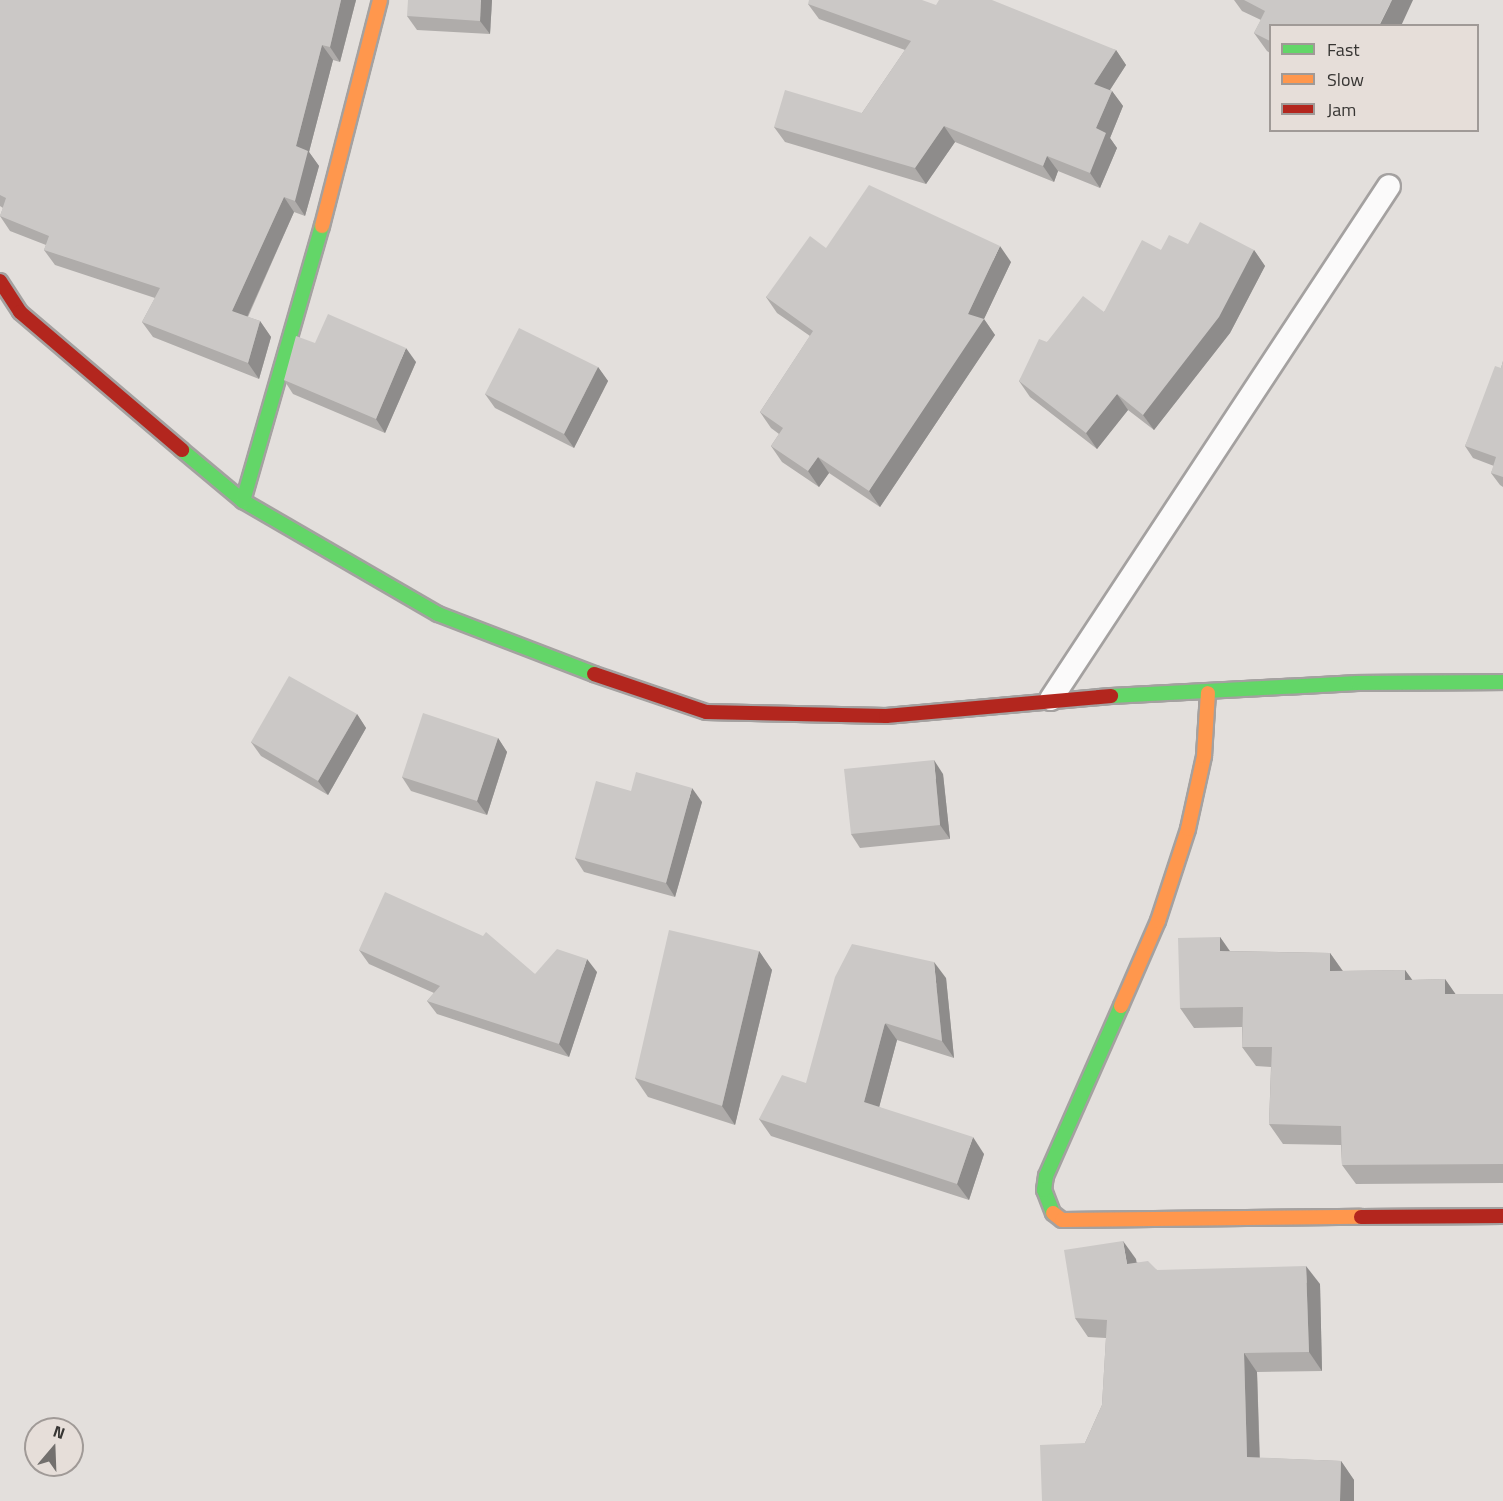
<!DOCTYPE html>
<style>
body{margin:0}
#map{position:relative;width:1503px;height:1501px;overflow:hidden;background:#e3dfdc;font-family:"Titillium Web",sans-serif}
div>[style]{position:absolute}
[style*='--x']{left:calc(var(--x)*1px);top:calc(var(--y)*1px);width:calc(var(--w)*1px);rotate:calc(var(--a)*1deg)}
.roads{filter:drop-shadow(2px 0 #a4a1a0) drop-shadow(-2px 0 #a4a1a0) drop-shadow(0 2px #a4a1a0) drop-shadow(0 -2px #a4a1a0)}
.lane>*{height:22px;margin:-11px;padding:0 11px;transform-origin:11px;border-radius:11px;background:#fbfafa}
.fast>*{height:14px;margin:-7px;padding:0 7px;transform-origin:7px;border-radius:7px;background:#63d668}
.slow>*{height:14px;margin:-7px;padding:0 7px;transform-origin:7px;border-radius:7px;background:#ff974d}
.jam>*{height:14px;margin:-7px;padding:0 7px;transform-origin:7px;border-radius:7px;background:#b3261e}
.wall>*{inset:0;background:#afacaa}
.shaded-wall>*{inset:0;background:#8e8c8b}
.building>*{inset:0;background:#cbc8c6}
span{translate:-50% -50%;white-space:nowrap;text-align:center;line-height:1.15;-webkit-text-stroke:4.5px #e6ded9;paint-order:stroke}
.legend{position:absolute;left:1269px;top:24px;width:210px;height:108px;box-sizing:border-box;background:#e6ded9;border:2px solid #a09a97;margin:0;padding:8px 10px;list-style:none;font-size:18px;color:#373533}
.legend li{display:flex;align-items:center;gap:12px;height:30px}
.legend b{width:30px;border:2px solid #a09a97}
.north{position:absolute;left:24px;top:1417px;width:60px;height:60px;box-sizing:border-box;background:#e6ded9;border:2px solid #a09a97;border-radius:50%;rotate:19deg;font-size:16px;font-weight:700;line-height:24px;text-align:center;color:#373533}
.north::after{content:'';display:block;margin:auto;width:21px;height:27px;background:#73706e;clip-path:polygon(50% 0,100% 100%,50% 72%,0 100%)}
</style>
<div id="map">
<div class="roads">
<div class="lane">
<i style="--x:1051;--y:699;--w:614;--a:-56.62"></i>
</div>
<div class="fast">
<i style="--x:182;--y:450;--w:80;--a:39.9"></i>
<i style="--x:243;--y:501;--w:225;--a:30.1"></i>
<i style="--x:438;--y:614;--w:167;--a:21"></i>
<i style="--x:243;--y:501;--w:286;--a:-74"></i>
<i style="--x:1111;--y:696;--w:247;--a:-3"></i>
<i style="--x:1358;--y:683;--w:145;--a:-0.4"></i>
<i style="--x:1053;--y:1213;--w:25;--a:-111"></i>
<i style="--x:1044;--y:1190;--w:14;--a:-82"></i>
<i style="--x:1046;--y:1176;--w:186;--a:-66.2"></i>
</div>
<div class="slow">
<i style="--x:322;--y:226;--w:233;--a:-75.6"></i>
<i style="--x:1121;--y:1006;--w:93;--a:-66.5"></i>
<i style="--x:1158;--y:921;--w:97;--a:-71.9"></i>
<i style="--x:1188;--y:829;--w:75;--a:-77.6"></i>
<i style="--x:1204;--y:756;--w:63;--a:-86.4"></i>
<i style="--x:1053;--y:1213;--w:11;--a:38"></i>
<i style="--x:1062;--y:1220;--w:299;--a:-0.6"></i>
</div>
<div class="jam">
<i style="--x:0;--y:281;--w:37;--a:57"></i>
<i style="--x:20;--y:312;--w:213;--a:40.4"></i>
<i style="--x:594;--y:674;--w:118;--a:18.7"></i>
<i style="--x:706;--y:712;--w:180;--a:1.3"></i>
<i style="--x:886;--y:716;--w:226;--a:-5.1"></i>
<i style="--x:1361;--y:1217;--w:142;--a:-0.4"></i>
</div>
</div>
<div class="wall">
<i style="clip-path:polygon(0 0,356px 0,340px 62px,333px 60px,309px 152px,319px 166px,305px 216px,294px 212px,248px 317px,260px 321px,271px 337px,259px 379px,153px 337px,142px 322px,155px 298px,55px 265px,44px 250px,46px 245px,10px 231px,0 216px,3px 208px,0 206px)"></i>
<i style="clip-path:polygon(492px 0,490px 34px,417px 30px,407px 16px)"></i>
<i style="clip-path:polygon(1234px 0,1413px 0,1270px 26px,1270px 53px,1267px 51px,1254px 33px,1261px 20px,1242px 11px)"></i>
<i style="clip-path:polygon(808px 4px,936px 5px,1116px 50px,1126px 65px,1110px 90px,1112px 91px,1123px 106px,1110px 138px,1117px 148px,1100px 188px,1058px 171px,1054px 182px,955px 142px,926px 184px,785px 142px,774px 127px,862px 113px,905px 50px,819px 19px)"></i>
<i style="clip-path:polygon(1188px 244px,1254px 250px,1265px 266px,1230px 333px,1154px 430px,1128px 410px,1097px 449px,1030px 397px,1019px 381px,1047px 342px,1104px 312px,1161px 250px)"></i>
<i style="clip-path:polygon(826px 248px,1011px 262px,984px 319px,995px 335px,880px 507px,829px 473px,819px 487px,782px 462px,771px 446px,779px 434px,771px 428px,760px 412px,810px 336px,777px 313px,766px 297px)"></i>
<i style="clip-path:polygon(315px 343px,416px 362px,385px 433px,293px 394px,284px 380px)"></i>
<i style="clip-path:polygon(1503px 361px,1503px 487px,1500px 485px,1491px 473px,1494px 466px,1473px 458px,1465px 446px,1501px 368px)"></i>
<i style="clip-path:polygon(598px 367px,608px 381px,574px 448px,495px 408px,485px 394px)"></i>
<i style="clip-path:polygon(357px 714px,366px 728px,328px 795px,261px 756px,251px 742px)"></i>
<i style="clip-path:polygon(498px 738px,507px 752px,487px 815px,411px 791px,402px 777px)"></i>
<i style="clip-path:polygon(943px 774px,950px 839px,860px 848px,851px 834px)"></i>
<i style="clip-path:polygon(631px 791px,702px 802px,675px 897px,584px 872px,575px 858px)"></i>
<i style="clip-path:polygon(1220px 937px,1230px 951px,1330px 953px,1343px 971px,1405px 970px,1412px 980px,1445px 979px,1455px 994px,1503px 994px,1503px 1183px,1356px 1184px,1342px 1165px,1341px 1145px,1283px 1144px,1269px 1124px,1271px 1067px,1256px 1066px,1242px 1047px,1242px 1027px,1194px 1028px,1180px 1008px)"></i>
<i style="clip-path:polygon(359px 950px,535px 974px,597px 972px,569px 1057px,437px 1014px,427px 1001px,434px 993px,369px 964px)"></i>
<i style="clip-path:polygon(759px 951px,772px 970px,735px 1125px,648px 1097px,635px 1078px)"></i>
<i style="clip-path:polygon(946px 978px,954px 1058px,897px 1040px,879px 1107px,984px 1154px,969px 1200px,771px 1136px,759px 1119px)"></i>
<i style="clip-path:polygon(1136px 1259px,1136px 1262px,1157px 1270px,1320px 1284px,1322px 1371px,1257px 1372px,1260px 1458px,1341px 1461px,1354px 1480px,1354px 1501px,1042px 1501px,1085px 1443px,1102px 1405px,1106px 1338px,1088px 1337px,1075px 1318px)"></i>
</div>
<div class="shaded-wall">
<i style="clip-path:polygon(341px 0,356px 0,340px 62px,330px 47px)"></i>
<i style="clip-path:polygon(481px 0,492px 0,490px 34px,480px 21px)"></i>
<i style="clip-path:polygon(1392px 0,1413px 0,1401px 26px,1379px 26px)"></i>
<i style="clip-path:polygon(322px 45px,333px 60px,309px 152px,319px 166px,305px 216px,295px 201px,296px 146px)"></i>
<i style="clip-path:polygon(1116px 50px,1126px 65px,1104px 99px,1094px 84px)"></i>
<i style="clip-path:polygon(1112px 91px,1123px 106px,1110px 138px,1117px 148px,1100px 188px,1090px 173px,1096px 128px)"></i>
<i style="clip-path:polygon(944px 126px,955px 142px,926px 184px,915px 168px)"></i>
<i style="clip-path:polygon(1047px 156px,1058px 171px,1054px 182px,1043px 166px)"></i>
<i style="clip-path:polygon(284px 197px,294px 212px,243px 326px,232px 311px)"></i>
<i style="clip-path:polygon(1000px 246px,1011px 262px,983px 321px,984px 319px,995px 335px,880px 507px,869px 491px,968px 314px)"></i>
<i style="clip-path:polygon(1254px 250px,1265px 266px,1230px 333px,1154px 430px,1143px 415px)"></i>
<i style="clip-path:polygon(260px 321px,271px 337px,259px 379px,248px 363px)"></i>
<i style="clip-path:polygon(406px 348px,416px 362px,385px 433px,376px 419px)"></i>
<i style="clip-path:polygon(598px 367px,608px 381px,574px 448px,564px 434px)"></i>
<i style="clip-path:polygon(1117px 394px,1128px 410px,1097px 449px,1086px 433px)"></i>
<i style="clip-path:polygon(818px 457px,829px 473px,819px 487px,808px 471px)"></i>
<i style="clip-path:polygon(357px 714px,366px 728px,328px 795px,318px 781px)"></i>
<i style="clip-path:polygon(498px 738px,507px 752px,487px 815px,477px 801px)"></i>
<i style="clip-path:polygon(934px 760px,943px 774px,950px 839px,940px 825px)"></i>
<i style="clip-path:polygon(692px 788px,702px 802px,675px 897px,666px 883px)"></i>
<i style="clip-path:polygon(1220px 937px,1233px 956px,1220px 951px)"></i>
<i style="clip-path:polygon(759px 951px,772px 970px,735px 1125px,722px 1106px)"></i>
<i style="clip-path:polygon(1330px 953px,1344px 973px,1330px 971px)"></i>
<i style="clip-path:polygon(587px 959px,597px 972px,569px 1057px,559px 1044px)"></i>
<i style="clip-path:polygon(934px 962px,946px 978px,954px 1058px,942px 1041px)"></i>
<i style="clip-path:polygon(1405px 970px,1419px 989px,1405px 980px)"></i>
<i style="clip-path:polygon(1445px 979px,1459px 999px,1445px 994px)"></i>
<i style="clip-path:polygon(885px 1023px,897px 1040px,876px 1119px,864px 1102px)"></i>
<i style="clip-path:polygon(973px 1137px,984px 1154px,969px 1200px,957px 1184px)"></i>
<i style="clip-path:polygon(1123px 1241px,1136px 1259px,1140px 1282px,1127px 1264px)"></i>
<i style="clip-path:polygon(1306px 1266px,1320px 1284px,1322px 1371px,1309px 1352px)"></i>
<i style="clip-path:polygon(1244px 1353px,1257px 1372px,1260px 1476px,1247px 1457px)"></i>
<i style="clip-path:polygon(1341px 1461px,1354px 1480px,1354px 1501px,1340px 1501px)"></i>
</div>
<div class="building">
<i style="clip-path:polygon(0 0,341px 0,330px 47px,322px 45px,296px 146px,308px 151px,295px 201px,284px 197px,232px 311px,260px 321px,248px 363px,142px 322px,160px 288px,44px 250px,49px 236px,0 216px,6px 198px,0 195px)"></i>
<i style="clip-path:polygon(408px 0,481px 0,480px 21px,407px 16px)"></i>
<i style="clip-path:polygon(809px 0,922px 0,936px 5px,939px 0,992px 0,1116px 50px,1094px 84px,1112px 91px,1096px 128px,1106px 133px,1090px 173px,1047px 156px,1043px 166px,944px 126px,915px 168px,774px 127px,785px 90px,862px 113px,911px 41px,808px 4px)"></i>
<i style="clip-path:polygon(1244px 0,1392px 0,1379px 26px,1270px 26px,1270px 41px,1254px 33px,1265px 11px)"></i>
<i style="clip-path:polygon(869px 185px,1000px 246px,968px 314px,984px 319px,869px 491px,818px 457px,808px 471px,771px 446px,783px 428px,760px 412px,813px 331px,766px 297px,810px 236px,826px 248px)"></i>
<i style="clip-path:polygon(1200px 222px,1254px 250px,1219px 317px,1143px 415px,1117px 394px,1086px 433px,1019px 381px,1039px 339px,1047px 342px,1083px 296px,1104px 312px,1142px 240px,1161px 250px,1169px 235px,1188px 244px)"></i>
<i style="clip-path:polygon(328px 314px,406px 348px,376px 419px,284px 380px,296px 336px,315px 343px)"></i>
<i style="clip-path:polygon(519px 328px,598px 367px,564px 434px,485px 394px)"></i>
<i style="clip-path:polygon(1503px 361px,1503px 477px,1491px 473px,1496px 457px,1465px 446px,1495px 366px,1501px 368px)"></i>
<i style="clip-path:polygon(289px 676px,357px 714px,318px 781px,251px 742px)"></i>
<i style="clip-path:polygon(423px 713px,498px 738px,477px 801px,402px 777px)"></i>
<i style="clip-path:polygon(934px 760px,940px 825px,851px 834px,844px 769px)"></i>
<i style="clip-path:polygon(636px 772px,692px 788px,666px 883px,575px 858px,596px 781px,631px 791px)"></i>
<i style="clip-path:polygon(385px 892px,483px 936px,486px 932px,535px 974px,557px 949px,587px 959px,559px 1044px,427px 1001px,440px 986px,359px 950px)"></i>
<i style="clip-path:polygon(669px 930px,759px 951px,722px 1106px,635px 1078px)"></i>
<i style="clip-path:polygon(1220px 937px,1220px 951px,1330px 953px,1330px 971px,1405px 970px,1405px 980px,1445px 979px,1445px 994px,1503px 994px,1503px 1164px,1342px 1165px,1341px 1126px,1269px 1124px,1272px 1047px,1242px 1047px,1243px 1007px,1180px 1008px,1178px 938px)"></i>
<i style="clip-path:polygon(852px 944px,934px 962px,942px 1041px,885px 1023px,864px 1102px,973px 1137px,957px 1184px,759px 1119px,782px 1075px,806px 1083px,835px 977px)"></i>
<i style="clip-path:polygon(1123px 1241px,1127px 1264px,1148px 1261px,1157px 1270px,1306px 1266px,1309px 1352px,1244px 1353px,1247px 1457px,1341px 1461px,1340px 1501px,1042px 1501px,1040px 1445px,1085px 1443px,1102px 1405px,1107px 1320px,1075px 1318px,1064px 1250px)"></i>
</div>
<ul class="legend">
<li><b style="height:8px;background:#63d668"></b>Fast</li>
<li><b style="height:8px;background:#ff974d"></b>Slow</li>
<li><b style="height:8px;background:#b3261e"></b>Jam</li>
</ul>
<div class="north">N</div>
</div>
